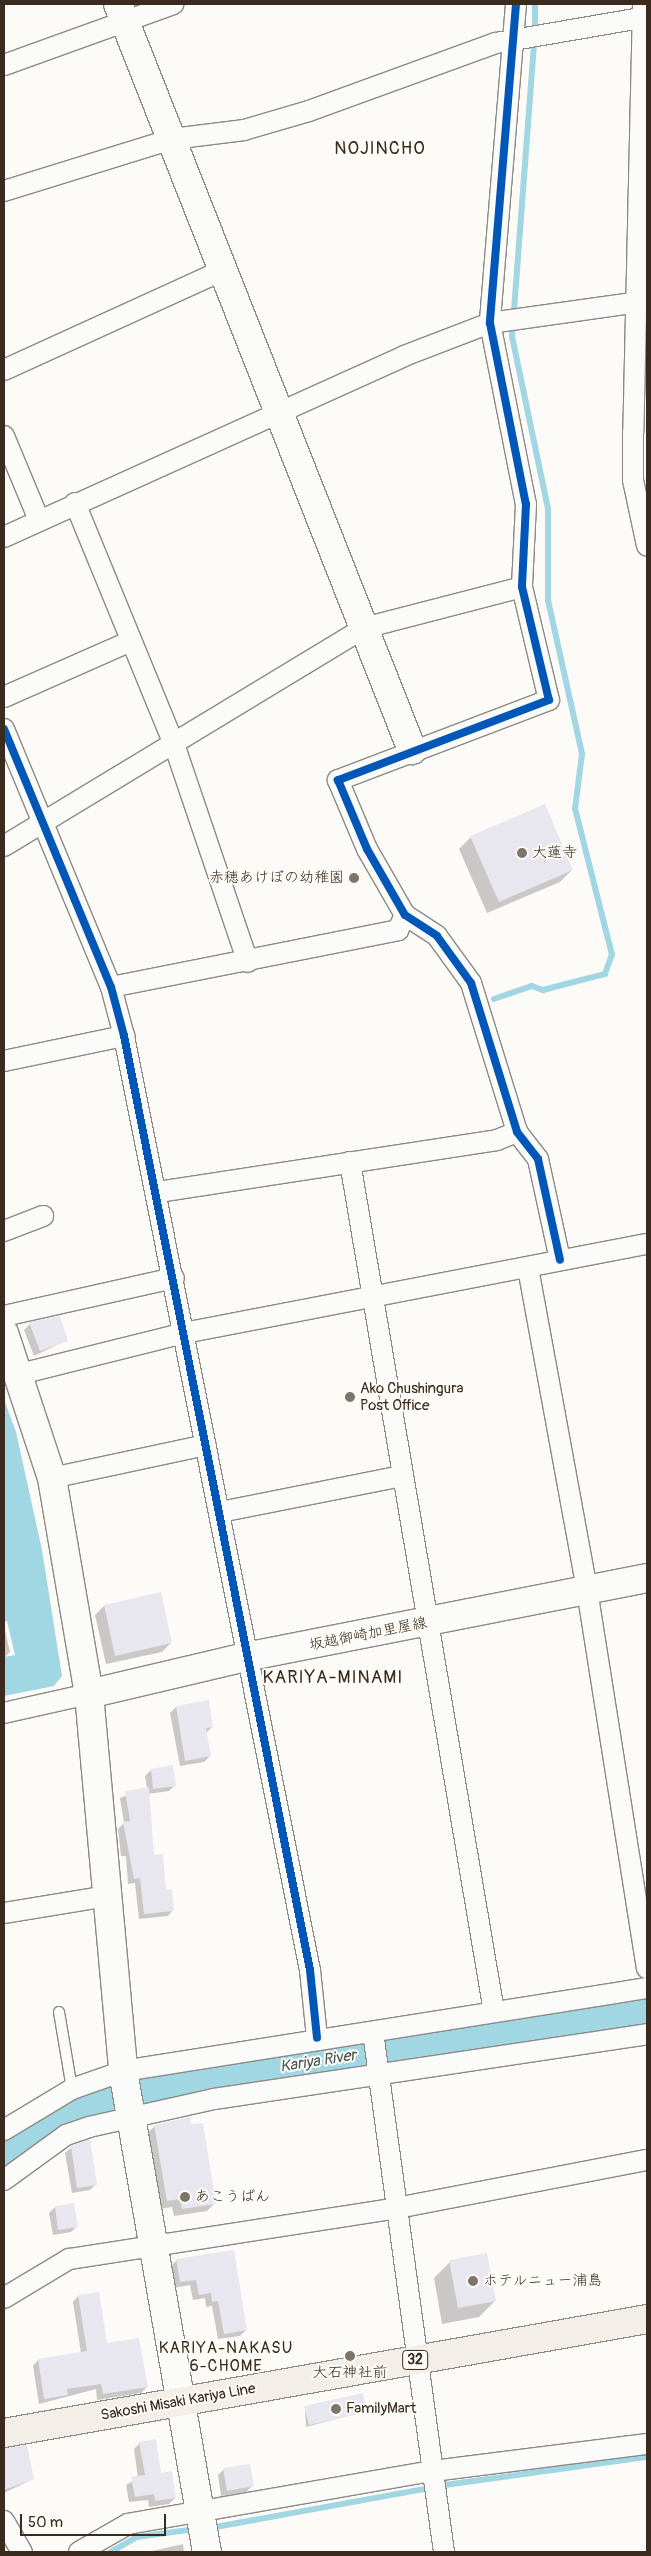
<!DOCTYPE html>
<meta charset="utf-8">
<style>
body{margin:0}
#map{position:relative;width:651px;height:2556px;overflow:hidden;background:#fcfbf8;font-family:Pangolin,"Klee One",sans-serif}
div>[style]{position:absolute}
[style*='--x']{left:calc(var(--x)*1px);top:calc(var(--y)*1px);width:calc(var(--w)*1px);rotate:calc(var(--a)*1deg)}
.water>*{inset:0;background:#a1d6e3}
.shadow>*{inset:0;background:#0003}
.stream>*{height:5.5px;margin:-2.75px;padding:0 2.75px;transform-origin:2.75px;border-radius:2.75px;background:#a1d6e3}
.river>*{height:35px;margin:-17.5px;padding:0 17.5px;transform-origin:17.5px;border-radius:17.5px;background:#a1d6e3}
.building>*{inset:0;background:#e8e7ef}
.roads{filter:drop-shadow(1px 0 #8d8985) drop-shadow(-1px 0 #8d8985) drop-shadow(0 1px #8d8985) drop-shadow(0 -1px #8d8985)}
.lane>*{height:10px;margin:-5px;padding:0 5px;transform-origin:5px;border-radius:5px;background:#fbfbf9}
.street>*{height:20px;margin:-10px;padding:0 10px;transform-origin:10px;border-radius:10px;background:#fbfbf9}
.secondary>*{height:28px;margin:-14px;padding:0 14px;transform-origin:14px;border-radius:14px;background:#fbfbf9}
.primary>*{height:28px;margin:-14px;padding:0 14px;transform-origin:14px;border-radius:14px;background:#f3eee8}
.cycleway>*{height:8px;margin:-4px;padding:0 4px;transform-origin:4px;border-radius:4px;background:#0057b8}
.dots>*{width:14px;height:14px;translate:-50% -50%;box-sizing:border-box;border:2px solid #fdfcf7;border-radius:50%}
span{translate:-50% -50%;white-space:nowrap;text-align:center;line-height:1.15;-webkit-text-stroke:4px #fdfcf7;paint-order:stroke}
.shield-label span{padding:1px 4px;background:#fdfcf7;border:1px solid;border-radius:4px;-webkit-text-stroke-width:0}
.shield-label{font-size:14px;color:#3b2a1e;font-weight:700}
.poi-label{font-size:15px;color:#3b2a1e}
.left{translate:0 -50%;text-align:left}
.right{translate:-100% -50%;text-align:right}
.street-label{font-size:15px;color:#3b2a1e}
.water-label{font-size:16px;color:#4e5956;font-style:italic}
.neighbourhood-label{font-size:16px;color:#3b2a1e;letter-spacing:1px}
.quarter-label{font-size:18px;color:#3b2a1e;letter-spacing:1px}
.frame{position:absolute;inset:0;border:5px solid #3b2a1e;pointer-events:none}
.scale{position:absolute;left:20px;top:2514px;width:146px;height:22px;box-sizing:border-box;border:2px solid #3b2a1e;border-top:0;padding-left:6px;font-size:15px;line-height:18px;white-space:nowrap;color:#3b2a1e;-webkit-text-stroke:4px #fdfcf7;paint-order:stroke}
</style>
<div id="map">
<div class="water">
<i style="clip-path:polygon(4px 1399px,16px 1432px,42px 1550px,62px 1676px,54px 1686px,4px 1696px,4px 1657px,15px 1655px,7px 1621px,4px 1622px)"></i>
</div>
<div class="shadow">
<i style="clip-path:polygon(471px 837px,572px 870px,560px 882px,487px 913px,459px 849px)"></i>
<i style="clip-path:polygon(30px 1324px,67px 1340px,34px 1356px,24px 1330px)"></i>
<i style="clip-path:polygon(160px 1594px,171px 1643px,162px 1652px,106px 1664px,95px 1615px,104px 1606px)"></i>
<i style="clip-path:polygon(4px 1626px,10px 1652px,4px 1658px)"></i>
<i style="clip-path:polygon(176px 1707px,212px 1727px,206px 1733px,210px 1756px,204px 1762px,180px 1766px,170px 1713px)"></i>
<i style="clip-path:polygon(151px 1770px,175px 1785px,169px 1791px,148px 1794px,152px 1856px,173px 1910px,168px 1916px,139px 1919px,135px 1883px,128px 1884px,126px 1856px,121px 1856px,118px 1829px,124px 1823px,120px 1798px,147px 1788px,145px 1776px)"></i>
<i style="clip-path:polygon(155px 2126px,215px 2203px,207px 2211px,174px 2216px,172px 2207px,159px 2209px,146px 2134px)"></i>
<i style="clip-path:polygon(72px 2147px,96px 2184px,90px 2190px,72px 2193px,65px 2153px)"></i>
<i style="clip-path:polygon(55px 2207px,77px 2226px,71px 2232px,53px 2235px,49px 2213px)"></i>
<i style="clip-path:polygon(233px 2251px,246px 2330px,240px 2336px,218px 2339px,212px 2306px,206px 2307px,205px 2298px,193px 2300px,190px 2285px,174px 2288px,171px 2266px,177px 2260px)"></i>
<i style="clip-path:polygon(450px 2262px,495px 2301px,479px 2317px,442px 2324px,434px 2278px)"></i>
<i style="clip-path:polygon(78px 2296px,106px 2345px,147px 2387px,141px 2393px,97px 2400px,96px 2389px,39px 2404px,33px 2366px,38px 2360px,81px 2353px,73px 2302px)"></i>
<i style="clip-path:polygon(305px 2407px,366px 2411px,306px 2427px)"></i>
<i style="clip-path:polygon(140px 2443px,175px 2498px,169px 2504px,149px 2507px,148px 2500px,129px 2502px,126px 2485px,138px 2478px,134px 2449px)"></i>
<i style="clip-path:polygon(26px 2446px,33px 2479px,4px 2493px,4px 2449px)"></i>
<i style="clip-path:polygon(224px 2469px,252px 2486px,246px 2492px,221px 2496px,218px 2475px)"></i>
<i style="clip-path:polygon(183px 2544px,184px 2552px,148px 2552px)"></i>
</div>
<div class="stream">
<i style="--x:535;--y:32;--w:28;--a:-90"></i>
<i style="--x:494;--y:999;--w:40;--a:-18.9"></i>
<i style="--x:532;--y:986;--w:12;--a:20"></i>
<i style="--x:543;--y:990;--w:64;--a:-14.5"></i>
<i style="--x:605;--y:974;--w:20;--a:-70"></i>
<i style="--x:612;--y:955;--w:151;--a:-104.2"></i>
<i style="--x:575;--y:809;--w:55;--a:-82.7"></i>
<i style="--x:582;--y:754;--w:157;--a:-102.5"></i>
<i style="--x:548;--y:601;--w:92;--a:-90"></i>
<i style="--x:548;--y:509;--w:176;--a:-101.8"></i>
<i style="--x:512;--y:337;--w:297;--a:-85.7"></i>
<i style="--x:210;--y:2528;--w:246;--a:-10.3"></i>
<i style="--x:452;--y:2484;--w:197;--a:-7.9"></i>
<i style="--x:111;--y:2552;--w:30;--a:-30"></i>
<i style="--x:137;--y:2537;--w:60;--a:-7.7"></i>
</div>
<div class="river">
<i style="--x:4;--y:2158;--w:85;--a:-32.9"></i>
<i style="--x:75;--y:2112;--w:85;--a:-17.2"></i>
<i style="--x:156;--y:2087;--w:497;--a:-8.9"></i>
</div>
<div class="building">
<i style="clip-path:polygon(545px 804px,573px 870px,499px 902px,470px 836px)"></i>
<i style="clip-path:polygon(60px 1316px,68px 1341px,40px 1351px,29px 1322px)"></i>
<i style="clip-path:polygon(161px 1592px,172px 1643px,115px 1656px,104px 1605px)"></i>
<i style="clip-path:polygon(209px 1700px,213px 1727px,206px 1728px,211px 1756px,185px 1761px,176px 1706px)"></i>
<i style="clip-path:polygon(173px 1765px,176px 1786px,153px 1789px,151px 1769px)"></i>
<i style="clip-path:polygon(149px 1787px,154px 1855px,163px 1854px,166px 1890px,172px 1889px,174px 1911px,144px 1914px,140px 1878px,134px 1879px,123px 1822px,130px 1821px,125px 1791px)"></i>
<i style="clip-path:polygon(190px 2117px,191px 2124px,203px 2123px,216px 2204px,182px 2209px,180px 2199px,167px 2201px,154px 2125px)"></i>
<i style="clip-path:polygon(90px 2139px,97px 2185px,77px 2188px,71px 2146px)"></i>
<i style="clip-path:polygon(74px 2203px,78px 2227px,58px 2230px,55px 2206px)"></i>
<i style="clip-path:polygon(234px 2250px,247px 2330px,224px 2334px,218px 2301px,212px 2302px,211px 2293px,199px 2295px,196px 2280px,180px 2282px,176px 2259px)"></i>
<i style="clip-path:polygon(487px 2253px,496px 2301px,458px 2308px,449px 2260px)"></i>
<i style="clip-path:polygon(99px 2292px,107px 2343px,139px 2338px,148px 2387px,103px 2394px,101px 2384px,67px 2389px,68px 2395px,44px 2399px,38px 2359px,87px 2351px,78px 2295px)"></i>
<i style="clip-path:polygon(363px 2393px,367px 2412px,309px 2425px,304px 2406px)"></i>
<i style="clip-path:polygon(156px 2439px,161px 2473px,172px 2471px,176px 2498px,155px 2501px,154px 2494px,135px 2497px,131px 2477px,145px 2475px,139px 2442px)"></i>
<i style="clip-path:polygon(27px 2445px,34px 2479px,4px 2490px,4px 2448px)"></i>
<i style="clip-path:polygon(250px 2464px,254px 2486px,227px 2491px,223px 2468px)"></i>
</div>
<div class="roads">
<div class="lane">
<i style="--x:59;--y:2012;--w:78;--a:80.4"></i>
</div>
<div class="street">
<i style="--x:516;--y:4;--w:320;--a:94.7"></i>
<i style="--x:490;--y:323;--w:185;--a:78.8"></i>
<i style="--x:526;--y:504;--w:83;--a:92.8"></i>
<i style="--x:522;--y:587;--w:116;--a:76.6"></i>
<i style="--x:549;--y:700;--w:226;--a:159.2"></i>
<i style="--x:338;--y:780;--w:75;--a:67.2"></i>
<i style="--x:367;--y:849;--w:76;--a:60.1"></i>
<i style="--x:405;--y:915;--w:38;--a:33"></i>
<i style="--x:437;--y:936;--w:58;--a:54.1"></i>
<i style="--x:471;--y:983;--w:156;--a:72.8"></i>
<i style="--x:517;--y:1132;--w:34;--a:52"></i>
<i style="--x:538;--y:1159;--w:103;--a:77.7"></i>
<i style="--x:643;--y:5;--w:427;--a:91.3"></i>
<i style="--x:633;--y:432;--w:48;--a:90"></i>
<i style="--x:633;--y:480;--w:67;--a:78"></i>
<i style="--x:4;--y:65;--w:180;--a:-19.8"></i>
<i style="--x:4;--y:191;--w:176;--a:-17.2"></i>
<i style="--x:172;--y:139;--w:73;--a:-7.1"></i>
<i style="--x:244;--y:130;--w:68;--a:-16.3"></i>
<i style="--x:309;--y:111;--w:199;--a:-20"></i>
<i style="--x:496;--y:43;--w:153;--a:-9.8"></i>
<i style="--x:4;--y:370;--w:241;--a:-24.5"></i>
<i style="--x:4;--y:436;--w:91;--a:67.4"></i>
<i style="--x:75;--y:503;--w:261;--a:67.7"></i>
<i style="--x:174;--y:744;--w:230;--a:71.3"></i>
<i style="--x:4;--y:537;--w:439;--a:-24.3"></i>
<i style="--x:404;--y:356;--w:92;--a:-21"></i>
<i style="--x:490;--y:323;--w:159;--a:-8"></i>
<i style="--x:4;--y:697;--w:139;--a:-23.8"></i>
<i style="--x:4;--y:729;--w:279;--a:67.5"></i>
<i style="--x:111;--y:987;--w:51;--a:75.1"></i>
<i style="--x:124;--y:1036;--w:952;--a:78.74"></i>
<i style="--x:310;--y:1970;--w:68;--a:84.1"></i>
<i style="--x:4;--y:846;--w:421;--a:-31.2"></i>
<i style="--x:364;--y:628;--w:163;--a:-14.5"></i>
<i style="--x:111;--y:987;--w:293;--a:-11.2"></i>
<i style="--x:398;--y:930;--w:17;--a:-65"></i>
<i style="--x:4;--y:1061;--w:123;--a:-11.8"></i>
<i style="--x:350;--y:1162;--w:862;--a:80.38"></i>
<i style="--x:158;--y:1192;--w:343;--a:-8.7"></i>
<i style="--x:497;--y:1140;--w:22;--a:-22"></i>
<i style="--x:4;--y:1231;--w:42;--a:-21"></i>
<i style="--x:528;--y:1268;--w:327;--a:79.6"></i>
<i style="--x:587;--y:1590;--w:383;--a:81"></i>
<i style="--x:4;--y:1316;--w:174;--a:-12.6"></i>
<i style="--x:20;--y:1374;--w:169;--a:-14"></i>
<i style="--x:184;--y:1333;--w:471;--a:-10.9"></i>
<i style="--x:52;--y:1478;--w:157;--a:-12.1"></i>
<i style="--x:220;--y:1512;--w:185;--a:-11.2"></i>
<i style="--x:4;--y:1713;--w:87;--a:-12.6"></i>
<i style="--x:4;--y:1913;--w:105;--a:-9.3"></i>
<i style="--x:373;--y:2032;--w:525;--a:82.23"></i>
<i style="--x:4;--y:2130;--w:79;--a:-31.1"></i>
<i style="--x:72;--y:2089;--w:54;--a:-19.4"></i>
<i style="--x:123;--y:2071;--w:531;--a:-9"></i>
<i style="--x:4;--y:2180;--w:77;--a:-36"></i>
<i style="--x:66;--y:2135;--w:24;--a:-19"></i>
<i style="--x:89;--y:2127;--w:128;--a:-12.6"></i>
<i style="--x:214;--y:2099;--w:438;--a:-8.5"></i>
<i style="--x:4;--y:2298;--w:76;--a:-31"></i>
<i style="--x:69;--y:2259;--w:332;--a:-8.8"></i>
<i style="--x:397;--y:2208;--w:255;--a:-10.9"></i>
<i style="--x:4;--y:2521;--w:36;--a:60"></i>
<i style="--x:79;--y:2552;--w:56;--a:-29.7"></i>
<i style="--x:128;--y:2524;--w:310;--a:-9.9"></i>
<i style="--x:433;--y:2471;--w:216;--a:-7.2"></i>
</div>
<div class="secondary">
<i style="--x:118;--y:4;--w:802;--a:68.49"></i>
<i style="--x:4;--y:1333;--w:153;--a:71.7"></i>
<i style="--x:52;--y:1478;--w:219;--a:80.3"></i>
<i style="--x:89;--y:1694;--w:379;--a:84.8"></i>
<i style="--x:123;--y:2071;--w:488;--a:80.1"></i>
<i style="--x:89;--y:1694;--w:165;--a:-13.3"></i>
<i style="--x:250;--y:1656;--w:405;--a:-11.1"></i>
</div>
<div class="primary">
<i style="--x:4;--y:2433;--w:653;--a:-10.05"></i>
</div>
</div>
<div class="cycleway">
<i style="--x:516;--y:4;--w:320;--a:94.7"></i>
<i style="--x:490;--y:323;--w:185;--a:78.8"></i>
<i style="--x:526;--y:504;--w:83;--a:92.8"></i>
<i style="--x:522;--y:587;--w:116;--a:76.6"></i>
<i style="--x:549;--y:700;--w:226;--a:159.2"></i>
<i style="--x:338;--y:780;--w:75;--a:67.2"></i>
<i style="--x:367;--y:849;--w:76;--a:60.1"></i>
<i style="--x:405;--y:915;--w:38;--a:33"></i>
<i style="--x:437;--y:936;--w:58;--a:54.1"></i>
<i style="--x:471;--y:983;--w:156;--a:72.8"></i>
<i style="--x:517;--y:1132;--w:34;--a:52"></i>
<i style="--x:538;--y:1159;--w:103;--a:77.7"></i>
<i style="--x:4;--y:729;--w:279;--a:67.5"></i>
<i style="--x:111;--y:987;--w:51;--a:75.1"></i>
<i style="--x:124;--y:1036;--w:952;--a:78.74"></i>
<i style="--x:310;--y:1970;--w:68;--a:84.1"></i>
</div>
<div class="dots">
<i style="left:522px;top:853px;background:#7f736a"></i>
<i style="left:354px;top:878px;background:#7f736a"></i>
<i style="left:350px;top:1397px;background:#7f736a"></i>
<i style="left:185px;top:2197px;background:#7f736a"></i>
<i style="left:473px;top:2281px;background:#7f736a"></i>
<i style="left:350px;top:2356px;background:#7f736a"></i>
<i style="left:336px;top:2409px;background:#7f736a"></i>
</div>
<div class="shield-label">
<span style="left:415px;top:2360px">32</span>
</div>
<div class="poi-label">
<span class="left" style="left:532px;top:853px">大蓮寺</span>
<span class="right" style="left:344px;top:878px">赤穂あけぼの幼稚園</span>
<span class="left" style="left:360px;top:1397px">Ako Chushingura<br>Post Office</span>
<span class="left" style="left:195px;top:2197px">あこうぱん</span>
<span class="left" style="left:483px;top:2281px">ホテルニュー浦島</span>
<span style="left:350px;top:2373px">大石神社前</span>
<span class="left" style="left:346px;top:2409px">FamilyMart</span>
</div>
<div class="street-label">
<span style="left:368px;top:1634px;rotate:-11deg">坂越御崎加里屋線</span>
<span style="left:178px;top:2402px;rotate:-10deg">Sakoshi Misaki Kariya Line</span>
</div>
<div class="water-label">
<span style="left:318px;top:2061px;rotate:-9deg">Kariya River</span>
</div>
<div class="neighbourhood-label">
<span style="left:226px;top:2357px">KARIYA-NAKASU<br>6-CHOME</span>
</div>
<div class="quarter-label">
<span style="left:380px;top:149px">NOJINCHO</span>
<span style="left:333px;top:1678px">KARIYA-MINAMI</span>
</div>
<div class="frame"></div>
<div class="scale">50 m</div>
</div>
